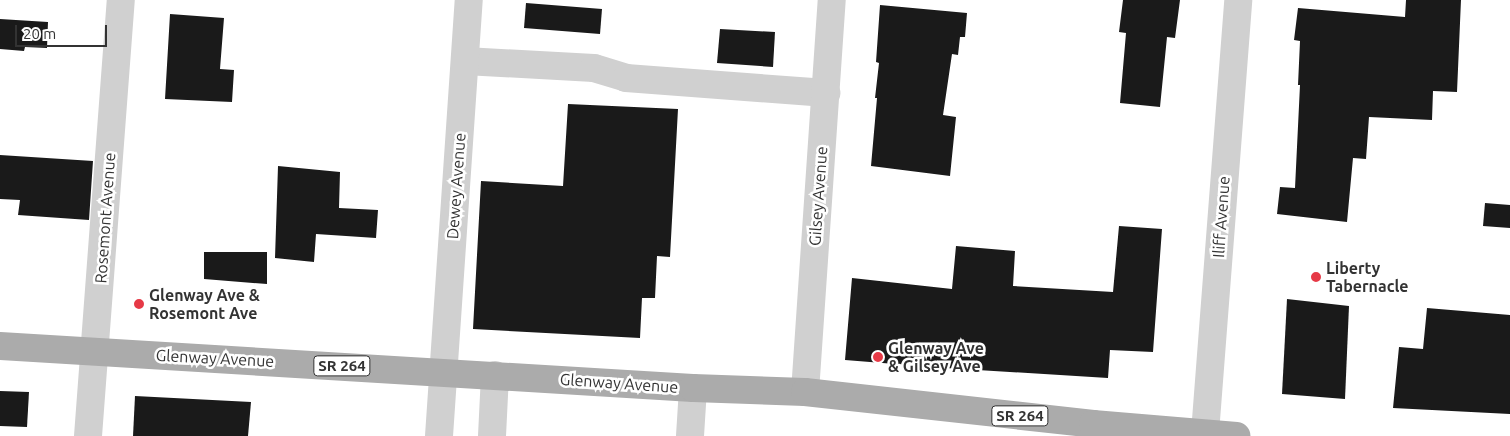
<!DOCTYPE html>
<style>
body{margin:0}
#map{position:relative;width:1510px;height:436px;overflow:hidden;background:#fff;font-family:Ubuntu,sans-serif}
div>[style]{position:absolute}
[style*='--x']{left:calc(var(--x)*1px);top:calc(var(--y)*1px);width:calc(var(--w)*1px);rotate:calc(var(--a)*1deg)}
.building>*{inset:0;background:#1a1a1a}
.minor>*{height:28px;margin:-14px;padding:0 14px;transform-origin:14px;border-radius:14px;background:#d0d0d0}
.major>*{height:28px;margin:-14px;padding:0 14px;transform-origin:14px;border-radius:14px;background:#ababab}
.dots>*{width:14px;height:14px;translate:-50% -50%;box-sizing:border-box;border:2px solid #fff;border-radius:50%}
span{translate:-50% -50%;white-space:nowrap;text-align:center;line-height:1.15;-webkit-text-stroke:5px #fff;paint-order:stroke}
.shield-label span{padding:1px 4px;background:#fff;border:1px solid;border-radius:4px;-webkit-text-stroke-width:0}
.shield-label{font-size:15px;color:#333;font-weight:700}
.street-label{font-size:16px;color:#333}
.poi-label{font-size:16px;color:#333;font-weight:700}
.left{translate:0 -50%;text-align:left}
.scale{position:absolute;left:15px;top:25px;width:92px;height:22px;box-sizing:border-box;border:2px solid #333;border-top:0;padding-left:6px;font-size:15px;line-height:18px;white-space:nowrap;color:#333;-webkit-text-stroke:4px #fff;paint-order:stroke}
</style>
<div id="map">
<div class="building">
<i style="clip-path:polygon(1123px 0,1180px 0,1175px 38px,1167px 37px,1160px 107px,1120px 103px,1126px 33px,1119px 32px)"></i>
<i style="clip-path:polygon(1406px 0,1461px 0,1457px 92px,1433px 91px,1432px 120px,1369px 117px,1366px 159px,1353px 158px,1347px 222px,1277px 214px,1280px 187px,1295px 188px,1300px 85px,1298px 85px,1300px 41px,1294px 40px,1298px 8px,1405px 17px)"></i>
<i style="clip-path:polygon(526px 3px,602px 9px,600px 34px,524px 28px)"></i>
<i style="clip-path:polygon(880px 5px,967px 13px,965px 37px,960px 37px,958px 55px,952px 54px,943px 115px,956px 117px,950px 176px,871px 166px,877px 98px,875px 98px,879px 63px,876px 62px)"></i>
<i style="clip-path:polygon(170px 14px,224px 18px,220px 69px,234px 70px,232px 102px,165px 99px)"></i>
<i style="clip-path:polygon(0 19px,48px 22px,47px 48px,25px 47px,24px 51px,0 49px)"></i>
<i style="clip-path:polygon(720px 29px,775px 32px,773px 67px,717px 63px)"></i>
<i style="clip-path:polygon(568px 104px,678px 109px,670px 257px,657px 256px,655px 298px,642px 298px,640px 338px,473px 329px,481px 181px,563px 186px)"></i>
<i style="clip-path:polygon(0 155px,93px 161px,89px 220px,18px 215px,20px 200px,0 199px)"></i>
<i style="clip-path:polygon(278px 166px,340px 172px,339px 208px,378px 210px,376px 238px,316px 234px,314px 262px,275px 258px)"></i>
<i style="clip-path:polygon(1485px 203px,1510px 205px,1510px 228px,1483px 226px)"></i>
<i style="clip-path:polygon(1119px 226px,1162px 229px,1153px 352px,1110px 350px,1108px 378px,945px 368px,845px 360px,852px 278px,952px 289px,956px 246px,1015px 251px,1013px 286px,1113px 292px)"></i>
<i style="clip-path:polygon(204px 252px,267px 252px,267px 284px,204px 279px)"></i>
<i style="clip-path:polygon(1287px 299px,1349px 306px,1345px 399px,1282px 394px)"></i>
<i style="clip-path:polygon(1427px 308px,1510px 315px,1510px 414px,1393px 408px,1399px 347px,1423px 349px)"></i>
<i style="clip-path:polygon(0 391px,29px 392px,27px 427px,0 426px)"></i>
<i style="clip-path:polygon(135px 396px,251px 402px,248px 436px,133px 436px)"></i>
</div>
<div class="minor">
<i style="--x:465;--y:61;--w:129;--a:3.1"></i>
<i style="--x:594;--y:68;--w:34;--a:17"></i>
<i style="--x:626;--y:78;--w:201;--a:4.3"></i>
<i style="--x:805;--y:392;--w:393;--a:-86.1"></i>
<i style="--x:1205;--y:433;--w:434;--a:-85.6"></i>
<i style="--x:88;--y:436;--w:437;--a:-85.7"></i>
<i style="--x:439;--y:436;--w:437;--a:-86.1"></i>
<i style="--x:492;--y:436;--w:61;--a:-87.2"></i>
<i style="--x:690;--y:436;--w:48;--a:-86.4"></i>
</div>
<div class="major">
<i style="--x:0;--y:346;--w:694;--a:3.47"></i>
<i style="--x:693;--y:388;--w:112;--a:2"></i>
<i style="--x:805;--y:392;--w:290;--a:6.3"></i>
<i style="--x:1093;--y:424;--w:144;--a:4.8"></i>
</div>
<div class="dots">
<i style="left:1316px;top:277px;background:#e63946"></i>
<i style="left:139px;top:304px;background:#e63946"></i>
<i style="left:878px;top:357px;background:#e63946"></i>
</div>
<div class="shield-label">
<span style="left:342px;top:366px">SR 264</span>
<span style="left:1020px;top:416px">SR 264</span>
</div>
<div class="street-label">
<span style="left:456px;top:186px;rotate:-86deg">Dewey Avenue</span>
<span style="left:818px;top:196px;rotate:-86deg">Gilsey Avenue</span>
<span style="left:1221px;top:217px;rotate:-86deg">Iliff Avenue</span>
<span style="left:105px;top:218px;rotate:-86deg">Rosemont Avenue</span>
<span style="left:215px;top:358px;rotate:3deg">Glenway Avenue</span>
<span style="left:619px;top:383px;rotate:4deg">Glenway Avenue</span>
</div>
<div class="poi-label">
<span class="left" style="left:1326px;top:277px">Liberty<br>Tabernacle</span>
<span class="left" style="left:149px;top:304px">Glenway Ave &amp;<br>Rosemont Ave</span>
<span class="left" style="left:888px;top:357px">Glenway Ave<br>&amp; Gilsey Ave</span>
</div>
<div class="scale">20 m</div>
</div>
